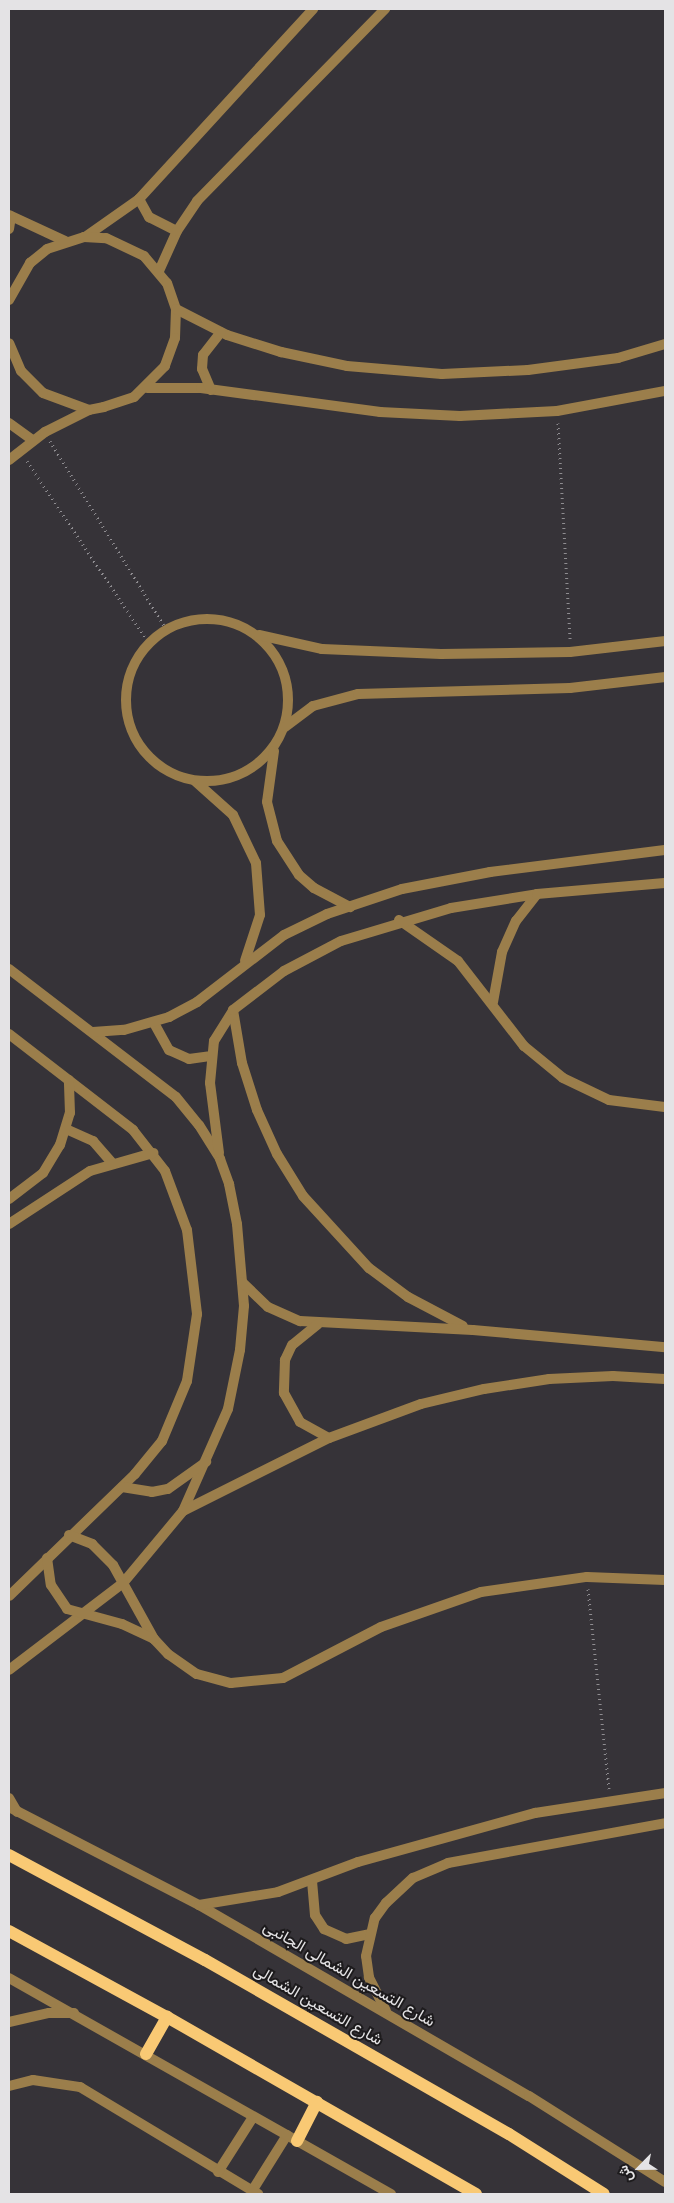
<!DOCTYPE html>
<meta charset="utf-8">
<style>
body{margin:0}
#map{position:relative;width:674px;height:2203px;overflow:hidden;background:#363338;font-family:"DM Sans",Vazirmatn,sans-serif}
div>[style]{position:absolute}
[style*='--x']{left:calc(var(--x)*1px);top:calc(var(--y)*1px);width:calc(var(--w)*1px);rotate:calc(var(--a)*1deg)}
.path>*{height:3px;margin-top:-1.5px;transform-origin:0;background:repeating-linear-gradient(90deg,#8f8d91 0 1px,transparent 0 5px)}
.minor>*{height:10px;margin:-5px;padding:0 5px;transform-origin:5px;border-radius:5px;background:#9b7e4b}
.minor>.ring{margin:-5px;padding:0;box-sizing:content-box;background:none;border:10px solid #9b7e4b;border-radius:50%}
.tertiary>*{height:10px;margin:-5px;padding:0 5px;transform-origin:5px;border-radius:5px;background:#9b7e4b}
.primary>*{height:12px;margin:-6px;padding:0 6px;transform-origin:6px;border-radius:6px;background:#f9c974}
span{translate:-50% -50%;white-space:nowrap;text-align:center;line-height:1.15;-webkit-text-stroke:4px #1d1b1d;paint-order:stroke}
.street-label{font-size:16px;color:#e4e3e5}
.frame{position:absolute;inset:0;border:10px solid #e4e3e5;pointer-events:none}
.north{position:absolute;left:614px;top:2143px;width:50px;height:50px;-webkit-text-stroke:4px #1d1b1d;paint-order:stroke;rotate:247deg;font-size:14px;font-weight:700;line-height:20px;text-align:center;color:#e4e3e5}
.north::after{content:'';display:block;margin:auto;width:18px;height:22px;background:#e4e3e5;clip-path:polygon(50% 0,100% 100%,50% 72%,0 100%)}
</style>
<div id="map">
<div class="path">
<i style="--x:558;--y:423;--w:218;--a:86.8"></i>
<i style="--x:50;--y:441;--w:221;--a:58.3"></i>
<i style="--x:27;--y:461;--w:219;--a:56.2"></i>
<i style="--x:588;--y:1589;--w:201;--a:84"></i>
</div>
<div class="minor">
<i style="--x:139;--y:199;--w:21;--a:61"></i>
<i style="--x:149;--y:217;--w:31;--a:27"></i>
<i style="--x:9;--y:215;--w:62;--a:24.9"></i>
<i style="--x:9;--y:229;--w:13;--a:-81"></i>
<i style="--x:85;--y:237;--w:66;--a:-35.1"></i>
<i style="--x:139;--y:199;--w:258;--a:-47.5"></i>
<i style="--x:159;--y:271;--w:44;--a:-65.8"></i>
<i style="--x:177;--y:231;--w:36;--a:-56"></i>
<i style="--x:197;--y:201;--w:269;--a:-45.6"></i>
<i style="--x:9;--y:300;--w:43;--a:-60.4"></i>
<i style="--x:30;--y:263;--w:22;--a:-39"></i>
<i style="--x:47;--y:249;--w:39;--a:-18"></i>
<i style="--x:84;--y:237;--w:22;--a:3"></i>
<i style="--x:106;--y:238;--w:42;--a:25.3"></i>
<i style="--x:144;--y:256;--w:35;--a:50"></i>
<i style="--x:167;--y:283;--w:28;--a:71"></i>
<i style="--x:176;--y:309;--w:29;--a:92"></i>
<i style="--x:175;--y:338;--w:30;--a:110"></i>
<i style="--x:165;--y:366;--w:44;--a:135"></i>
<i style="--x:134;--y:397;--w:32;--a:162"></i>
<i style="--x:104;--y:407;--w:15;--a:169"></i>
<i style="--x:89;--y:410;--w:49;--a:-159.7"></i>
<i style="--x:43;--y:393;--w:31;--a:-135"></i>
<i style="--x:21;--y:371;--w:30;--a:-113"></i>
<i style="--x:176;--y:309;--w:57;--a:27"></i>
<i style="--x:227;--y:335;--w:57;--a:17.5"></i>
<i style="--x:281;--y:352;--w:67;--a:12"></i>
<i style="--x:347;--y:366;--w:95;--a:4.8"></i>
<i style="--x:442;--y:374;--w:86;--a:-2.7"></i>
<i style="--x:528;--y:370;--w:91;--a:-7.6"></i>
<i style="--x:618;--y:358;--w:49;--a:-16.6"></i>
<i style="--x:147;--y:388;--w:54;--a:0"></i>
<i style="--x:201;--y:388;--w:181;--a:7.6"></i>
<i style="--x:380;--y:412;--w:80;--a:2.9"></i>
<i style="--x:460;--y:416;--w:97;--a:-3"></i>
<i style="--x:557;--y:411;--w:110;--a:-10.5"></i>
<i style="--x:211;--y:390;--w:23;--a:-113"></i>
<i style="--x:202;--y:369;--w:14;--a:-86"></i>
<i style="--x:203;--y:355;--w:29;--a:-52"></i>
<i style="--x:9;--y:423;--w:29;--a:36"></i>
<i style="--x:9;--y:460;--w:46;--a:-37.9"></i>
<i style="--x:45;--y:432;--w:49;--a:-26.6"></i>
<i class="ring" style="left:126px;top:619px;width:152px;height:152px"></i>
<i style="--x:259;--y:635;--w:65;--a:12.5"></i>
<i style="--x:322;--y:649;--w:119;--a:2.4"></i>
<i style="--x:441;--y:654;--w:129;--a:-0.9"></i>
<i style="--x:570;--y:652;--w:96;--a:-6.6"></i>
<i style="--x:285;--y:727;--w:35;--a:-37"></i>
<i style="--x:313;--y:706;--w:47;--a:-14.9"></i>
<i style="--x:358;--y:694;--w:212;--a:-1.6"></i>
<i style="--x:570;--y:688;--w:96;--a:-6.6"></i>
<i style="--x:274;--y:751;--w:51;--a:97.8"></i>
<i style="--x:267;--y:802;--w:40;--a:75.6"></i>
<i style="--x:277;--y:841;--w:40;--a:57.1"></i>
<i style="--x:299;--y:875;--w:20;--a:41"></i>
<i style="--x:314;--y:888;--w:41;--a:27.8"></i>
<i style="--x:195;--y:781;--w:51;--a:41.8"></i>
<i style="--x:233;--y:815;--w:53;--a:64.4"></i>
<i style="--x:256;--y:863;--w:52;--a:85.6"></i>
<i style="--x:260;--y:915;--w:48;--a:108.1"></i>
<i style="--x:399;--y:920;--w:72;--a:34.8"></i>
<i style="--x:458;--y:961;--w:108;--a:52.2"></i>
<i style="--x:524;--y:1046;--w:50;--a:39.4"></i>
<i style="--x:563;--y:1078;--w:51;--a:25.6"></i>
<i style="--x:609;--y:1100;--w:56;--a:7.1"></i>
<i style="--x:9;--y:969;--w:210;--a:37.5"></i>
<i style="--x:176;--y:1097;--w:36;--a:51"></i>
<i style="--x:199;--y:1125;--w:40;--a:58"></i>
<i style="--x:220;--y:1159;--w:27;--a:70"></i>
<i style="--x:229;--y:1184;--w:41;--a:78.7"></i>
<i style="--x:237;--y:1224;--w:82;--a:85.1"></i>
<i style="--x:244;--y:1306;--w:44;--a:95.2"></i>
<i style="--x:240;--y:1350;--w:60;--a:101.5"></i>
<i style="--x:228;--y:1409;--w:111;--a:113.8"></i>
<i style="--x:183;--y:1511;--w:94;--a:129.8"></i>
<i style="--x:123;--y:1583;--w:143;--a:142.7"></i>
<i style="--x:493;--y:1002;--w:51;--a:-79.8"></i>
<i style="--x:502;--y:952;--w:34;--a:-66"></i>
<i style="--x:516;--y:921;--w:34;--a:-52"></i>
<i style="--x:233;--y:1010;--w:54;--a:80.4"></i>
<i style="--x:242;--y:1063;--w:49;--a:72.3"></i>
<i style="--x:257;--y:1110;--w:48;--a:65.6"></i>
<i style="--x:277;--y:1154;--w:49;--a:58.2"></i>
<i style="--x:303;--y:1196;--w:98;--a:47.5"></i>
<i style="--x:369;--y:1268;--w:49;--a:36.6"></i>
<i style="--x:408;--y:1297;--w:62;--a:27.8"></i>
<i style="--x:154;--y:1023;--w:31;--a:61"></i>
<i style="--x:169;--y:1050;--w:22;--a:24"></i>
<i style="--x:189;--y:1059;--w:21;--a:-8"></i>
<i style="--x:93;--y:1032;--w:31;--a:-4"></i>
<i style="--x:124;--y:1030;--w:47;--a:-16.1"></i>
<i style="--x:169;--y:1017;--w:32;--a:-28"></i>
<i style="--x:197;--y:1002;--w:110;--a:-37.6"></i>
<i style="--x:284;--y:935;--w:48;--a:-26"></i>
<i style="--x:327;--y:914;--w:79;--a:-18.4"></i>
<i style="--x:402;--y:889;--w:90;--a:-10.9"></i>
<i style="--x:490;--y:872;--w:176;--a:-7.2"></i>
<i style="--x:9;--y:1034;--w:157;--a:37.7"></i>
<i style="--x:133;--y:1130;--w:52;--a:52"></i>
<i style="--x:165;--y:1171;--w:63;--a:69.6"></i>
<i style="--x:187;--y:1230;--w:85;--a:83.2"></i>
<i style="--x:197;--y:1314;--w:68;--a:98.5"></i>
<i style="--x:187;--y:1381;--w:65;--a:112.6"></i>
<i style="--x:162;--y:1441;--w:43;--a:129.3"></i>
<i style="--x:135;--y:1474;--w:175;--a:135.9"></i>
<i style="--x:66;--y:1129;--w:30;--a:24"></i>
<i style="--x:93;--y:1141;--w:28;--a:49"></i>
<i style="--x:219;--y:1153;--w:71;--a:-97.3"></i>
<i style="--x:210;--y:1083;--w:42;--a:-84.6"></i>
<i style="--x:214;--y:1041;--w:36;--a:-58"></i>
<i style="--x:233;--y:1010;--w:64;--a:-37.4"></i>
<i style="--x:284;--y:971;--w:64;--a:-27.8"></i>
<i style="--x:341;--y:941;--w:115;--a:-16.7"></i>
<i style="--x:451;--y:908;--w:87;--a:-9.2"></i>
<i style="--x:537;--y:894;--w:128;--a:-4.9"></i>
<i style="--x:9;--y:1199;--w:43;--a:-37.4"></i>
<i style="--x:43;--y:1173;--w:33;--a:-59"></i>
<i style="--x:60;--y:1145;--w:34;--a:-73"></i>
<i style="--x:70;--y:1113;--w:33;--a:-92"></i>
<i style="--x:9;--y:1224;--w:97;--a:-33.2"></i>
<i style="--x:90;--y:1171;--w:66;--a:-15.9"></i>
<i style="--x:242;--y:1282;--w:36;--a:44"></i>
<i style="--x:268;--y:1307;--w:35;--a:24"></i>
<i style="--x:300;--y:1321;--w:173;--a:3"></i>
<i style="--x:473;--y:1330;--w:193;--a:5.1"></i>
<i style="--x:318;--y:1324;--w:33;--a:141"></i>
<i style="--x:292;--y:1345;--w:17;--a:115"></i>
<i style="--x:285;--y:1360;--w:33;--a:92"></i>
<i style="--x:284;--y:1393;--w:33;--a:61"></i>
<i style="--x:300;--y:1422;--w:33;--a:29"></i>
<i style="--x:122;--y:1487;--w:30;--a:9"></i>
<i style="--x:152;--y:1492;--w:16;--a:-11"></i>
<i style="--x:168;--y:1489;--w:47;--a:-35.4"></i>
<i style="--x:183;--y:1511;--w:163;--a:-26.6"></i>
<i style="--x:329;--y:1438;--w:98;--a:-20.3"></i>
<i style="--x:421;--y:1404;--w:65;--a:-13.4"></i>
<i style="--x:484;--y:1389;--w:66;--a:-8.7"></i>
<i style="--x:549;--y:1379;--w:64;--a:-2.7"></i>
<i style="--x:613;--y:1376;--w:52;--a:3.3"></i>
<i style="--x:69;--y:1535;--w:25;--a:21"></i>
<i style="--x:92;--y:1544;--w:30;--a:45"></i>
<i style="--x:113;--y:1565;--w:85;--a:61"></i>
<i style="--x:154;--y:1639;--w:21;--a:47"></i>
<i style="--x:168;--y:1654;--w:35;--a:35"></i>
<i style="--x:197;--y:1674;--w:35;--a:15"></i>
<i style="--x:231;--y:1683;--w:52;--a:-5.5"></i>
<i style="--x:283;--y:1678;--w:110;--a:-27.5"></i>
<i style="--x:381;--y:1627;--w:106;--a:-19.3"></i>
<i style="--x:481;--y:1592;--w:107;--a:-8.1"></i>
<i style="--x:587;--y:1577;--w:78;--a:2.2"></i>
<i style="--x:47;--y:1558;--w:27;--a:82"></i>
<i style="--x:51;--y:1585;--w:29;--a:56"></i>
<i style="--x:67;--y:1609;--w:57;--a:15.3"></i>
<i style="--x:122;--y:1624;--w:35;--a:25"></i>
<i style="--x:9;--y:1798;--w:16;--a:60"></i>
<i style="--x:9;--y:2086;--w:25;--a:-14"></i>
<i style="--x:33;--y:2080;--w:48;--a:8.5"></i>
<i style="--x:80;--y:2087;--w:208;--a:31"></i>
<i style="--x:218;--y:2172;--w:65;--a:-57.5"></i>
<i style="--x:252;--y:2191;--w:66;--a:-58"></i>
</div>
<div class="tertiary">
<i style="--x:9;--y:1807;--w:214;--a:27.3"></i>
<i style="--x:199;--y:1905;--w:381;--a:30.1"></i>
<i style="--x:529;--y:2096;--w:161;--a:32.3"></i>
<i style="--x:312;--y:1881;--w:34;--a:85"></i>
<i style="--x:315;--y:1915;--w:17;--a:57"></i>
<i style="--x:324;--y:1929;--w:24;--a:24"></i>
<i style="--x:346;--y:1939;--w:25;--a:-12"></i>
<i style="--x:199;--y:1905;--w:80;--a:-9.3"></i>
<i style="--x:278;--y:1892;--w:85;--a:-20.6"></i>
<i style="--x:358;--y:1862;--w:184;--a:-15.5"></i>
<i style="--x:535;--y:1813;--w:132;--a:-8.7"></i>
<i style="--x:9;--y:1978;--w:439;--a:29.5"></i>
<i style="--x:386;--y:2011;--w:38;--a:-117"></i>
<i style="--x:369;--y:1977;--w:21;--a:-98"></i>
<i style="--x:366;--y:1956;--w:39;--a:-77"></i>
<i style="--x:375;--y:1918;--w:19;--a:-54"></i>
<i style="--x:386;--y:1903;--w:37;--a:-43"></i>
<i style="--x:413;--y:1878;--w:38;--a:-23"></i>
<i style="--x:448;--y:1863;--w:221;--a:-10.4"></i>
<i style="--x:9;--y:2022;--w:41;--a:-12.7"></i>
<i style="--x:49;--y:2013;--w:25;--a:0"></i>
</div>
<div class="primary">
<i style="--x:9;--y:1855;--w:222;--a:28.2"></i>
<i style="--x:205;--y:1960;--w:350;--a:29.8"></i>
<i style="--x:509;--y:2134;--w:112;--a:32.3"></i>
<i style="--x:9;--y:1931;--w:180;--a:28.6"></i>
<i style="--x:167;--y:2017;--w:356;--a:29.8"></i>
<i style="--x:146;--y:2054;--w:43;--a:-60.4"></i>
<i style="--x:297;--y:2141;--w:44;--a:-62.9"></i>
</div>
<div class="street-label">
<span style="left:349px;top:1974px;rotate:30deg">شارع التسعين الشمالى الجانبى</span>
<span style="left:318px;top:2005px;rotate:30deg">شارع التسعين الشمالى</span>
</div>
<div class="frame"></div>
<div class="north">ش</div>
</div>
